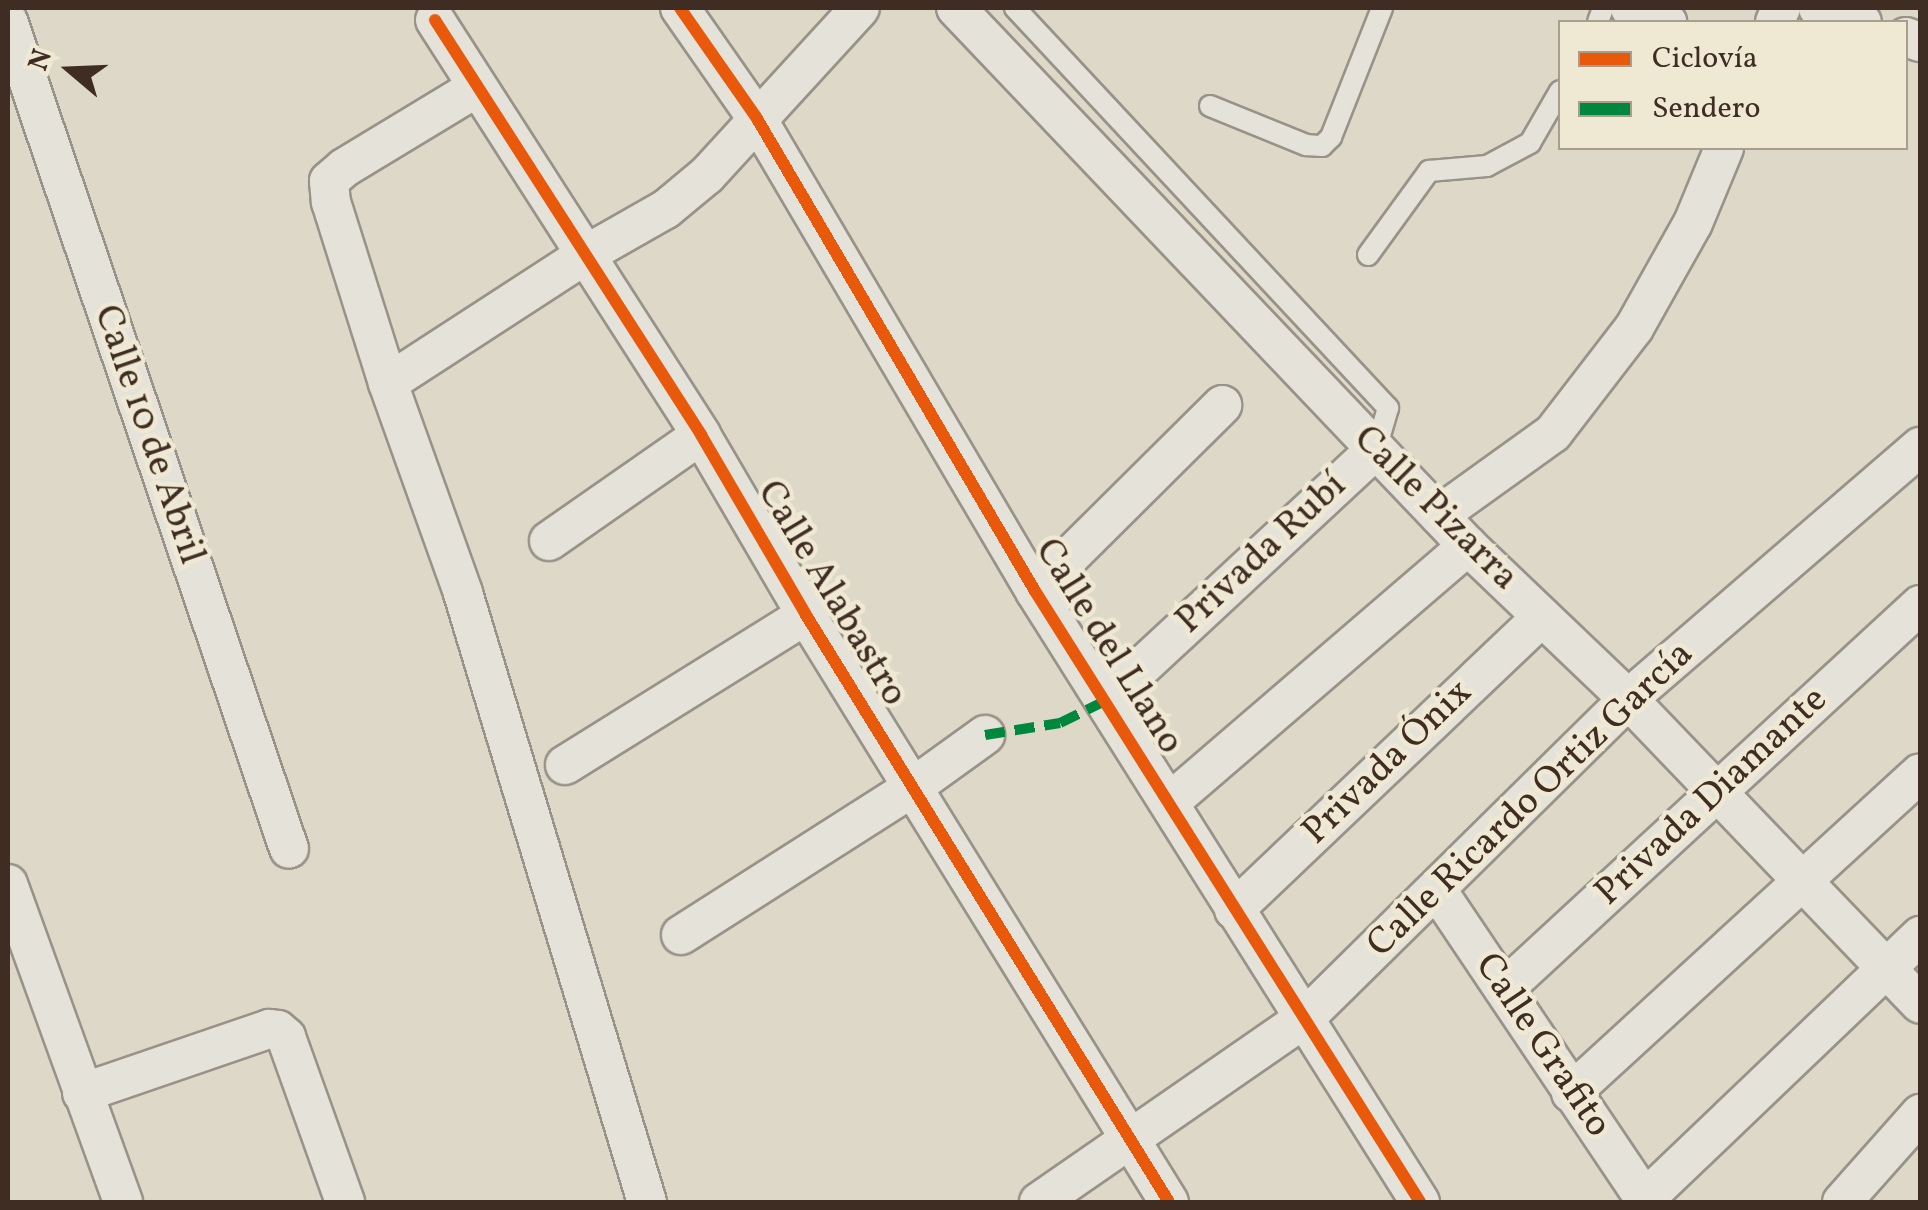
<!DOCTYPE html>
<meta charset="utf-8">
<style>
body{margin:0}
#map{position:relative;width:1928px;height:1210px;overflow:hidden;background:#ddd8c7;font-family:Vollkorn,serif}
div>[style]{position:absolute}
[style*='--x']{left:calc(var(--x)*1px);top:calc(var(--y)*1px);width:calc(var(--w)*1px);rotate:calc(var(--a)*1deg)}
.roads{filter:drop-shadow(2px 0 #989288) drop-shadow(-2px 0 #989288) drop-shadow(0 2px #989288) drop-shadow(0 -2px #989288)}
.lane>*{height:20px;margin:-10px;padding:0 10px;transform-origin:10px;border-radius:10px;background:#e5e2da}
.street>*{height:38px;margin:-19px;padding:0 19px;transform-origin:19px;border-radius:19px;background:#e5e2da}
.quiet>*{height:10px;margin-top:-5px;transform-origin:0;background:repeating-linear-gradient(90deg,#00873e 0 20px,transparent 0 30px)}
.cycleway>*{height:12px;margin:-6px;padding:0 6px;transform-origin:6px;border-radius:6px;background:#e8590c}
span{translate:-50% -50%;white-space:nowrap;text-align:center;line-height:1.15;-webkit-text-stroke:9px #efe9d4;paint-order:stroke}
.street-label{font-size:38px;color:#3f2c23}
.frame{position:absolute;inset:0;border:10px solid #3f2c23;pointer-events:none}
.legend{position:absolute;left:1558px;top:20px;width:350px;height:130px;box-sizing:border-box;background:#efe9d4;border:2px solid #a99d8d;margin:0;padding:12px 18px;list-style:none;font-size:30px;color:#3f2c23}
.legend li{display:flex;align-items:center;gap:20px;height:50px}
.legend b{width:50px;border:2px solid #a99d8d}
.north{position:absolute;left:20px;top:20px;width:100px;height:100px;-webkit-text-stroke:8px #efe9d4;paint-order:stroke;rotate:289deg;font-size:28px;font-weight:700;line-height:40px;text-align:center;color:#3f2c23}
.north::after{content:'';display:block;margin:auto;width:35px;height:45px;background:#3f2c23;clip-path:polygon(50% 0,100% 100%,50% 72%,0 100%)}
</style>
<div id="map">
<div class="roads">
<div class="lane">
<i style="--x:1015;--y:8;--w:547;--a:47"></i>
<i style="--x:1388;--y:408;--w:43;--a:106.3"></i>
<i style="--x:1598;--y:22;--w:15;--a:-70"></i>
<i style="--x:1210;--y:106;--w:104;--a:22.1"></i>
<i style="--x:1306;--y:145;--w:16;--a:4"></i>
<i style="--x:1322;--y:146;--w:13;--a:-45"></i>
<i style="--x:1331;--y:137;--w:139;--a:-68.4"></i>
<i style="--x:1368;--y:255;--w:104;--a:-54"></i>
<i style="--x:1429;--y:171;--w:58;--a:-4.9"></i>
<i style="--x:1487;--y:166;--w:49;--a:-28.1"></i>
<i style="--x:1530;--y:143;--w:60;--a:-60"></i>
</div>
<div class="street">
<i style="--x:680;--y:8;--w:133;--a:55.1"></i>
<i style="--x:756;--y:117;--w:550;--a:59.52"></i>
<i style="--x:1035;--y:591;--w:722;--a:57.78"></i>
<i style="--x:956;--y:8;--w:743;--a:46.42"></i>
<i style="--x:1468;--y:546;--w:221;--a:43.7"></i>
<i style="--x:1628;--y:699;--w:422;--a:46.2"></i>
<i style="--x:1630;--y:8;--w:40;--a:21"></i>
<i style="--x:1818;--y:8;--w:46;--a:17.7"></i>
<i style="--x:435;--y:20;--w:493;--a:57.3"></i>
<i style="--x:701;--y:435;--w:208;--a:59.7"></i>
<i style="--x:806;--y:615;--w:690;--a:58.27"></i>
<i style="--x:8;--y:21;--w:874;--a:71.25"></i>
<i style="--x:1775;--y:22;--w:15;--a:-67"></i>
<i style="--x:1906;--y:37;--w:15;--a:20"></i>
<i style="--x:476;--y:88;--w:154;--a:148.8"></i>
<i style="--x:344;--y:168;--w:20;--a:139"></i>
<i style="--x:329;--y:181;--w:21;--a:85"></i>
<i style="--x:331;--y:202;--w:190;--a:72.5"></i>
<i style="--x:388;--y:383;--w:223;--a:70.3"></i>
<i style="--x:463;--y:593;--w:636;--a:73.19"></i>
<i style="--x:388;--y:383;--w:235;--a:-33"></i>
<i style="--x:585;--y:255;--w:93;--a:-29.6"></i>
<i style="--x:666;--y:209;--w:53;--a:-39.7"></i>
<i style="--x:707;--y:175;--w:226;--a:-47.5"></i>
<i style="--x:1439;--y:515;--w:140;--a:-35.7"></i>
<i style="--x:1553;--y:433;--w:133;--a:-52.4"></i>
<i style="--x:1634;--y:328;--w:120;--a:-60.7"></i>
<i style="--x:1693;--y:223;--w:81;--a:-67.5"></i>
<i style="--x:549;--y:541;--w:185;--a:-34.9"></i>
<i style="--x:1035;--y:591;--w:264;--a:-44.8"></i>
<i style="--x:1105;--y:701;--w:370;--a:-42.9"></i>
<i style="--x:565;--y:765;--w:284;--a:-31.9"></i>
<i style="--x:1170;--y:802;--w:393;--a:-40.7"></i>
<i style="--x:8;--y:884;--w:338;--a:70.1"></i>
<i style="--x:1437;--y:890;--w:376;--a:56.1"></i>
<i style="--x:1234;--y:910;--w:425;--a:-43.6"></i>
<i style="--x:681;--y:935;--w:275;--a:-32.5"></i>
<i style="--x:913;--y:787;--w:89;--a:-35.8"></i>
<i style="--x:1504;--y:989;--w:566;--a:-42.71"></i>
<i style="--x:82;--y:1093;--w:198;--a:-18.9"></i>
<i style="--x:269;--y:1029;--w:9;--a:6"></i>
<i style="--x:278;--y:1030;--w:11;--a:41"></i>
<i style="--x:286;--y:1037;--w:175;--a:70.3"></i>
<i style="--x:1571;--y:1093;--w:473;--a:-42.5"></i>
<i style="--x:1645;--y:1199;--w:381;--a:-43.7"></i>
<i style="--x:1039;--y:1202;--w:323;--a:-34.7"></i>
<i style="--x:1305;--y:1018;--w:454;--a:-44.6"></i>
<i style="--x:1628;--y:699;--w:386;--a:-40.8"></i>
<i style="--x:1842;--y:1202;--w:118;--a:-48.4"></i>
</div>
</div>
<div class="quiet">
<i style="--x:985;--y:735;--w:76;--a:-9.1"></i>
<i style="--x:1060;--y:723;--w:50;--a:-26.1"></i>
</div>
<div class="cycleway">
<i style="--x:680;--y:8;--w:133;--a:55.1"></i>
<i style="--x:756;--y:117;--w:550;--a:59.52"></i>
<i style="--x:1035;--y:591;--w:722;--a:57.78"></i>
<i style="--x:435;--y:20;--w:493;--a:57.3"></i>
<i style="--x:701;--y:435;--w:208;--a:59.7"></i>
<i style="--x:806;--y:615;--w:690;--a:58.27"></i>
</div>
<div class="street-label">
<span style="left:148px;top:435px;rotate:71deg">Calle 10 de Abril</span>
<span style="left:1435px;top:509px;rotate:45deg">Calle Pizarra</span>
<span style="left:1262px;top:554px;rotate:-43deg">Privada Rubí</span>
<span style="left:831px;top:594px;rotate:59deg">Calle Alabastro</span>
<span style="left:1108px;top:647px;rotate:58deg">Calle del Llano</span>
<span style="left:1388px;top:763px;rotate:-44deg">Privada Ónix</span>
<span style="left:1712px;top:797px;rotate:-43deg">Privada Diamante</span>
<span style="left:1531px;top:800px;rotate:-44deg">Calle Ricardo Ortiz García</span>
<span style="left:1542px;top:1046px;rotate:56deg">Calle Grafito</span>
</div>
<div class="frame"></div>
<ul class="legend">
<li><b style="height:12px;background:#e8590c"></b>Ciclovía</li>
<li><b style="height:12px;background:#00873e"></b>Sendero</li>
</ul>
<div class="north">N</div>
</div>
